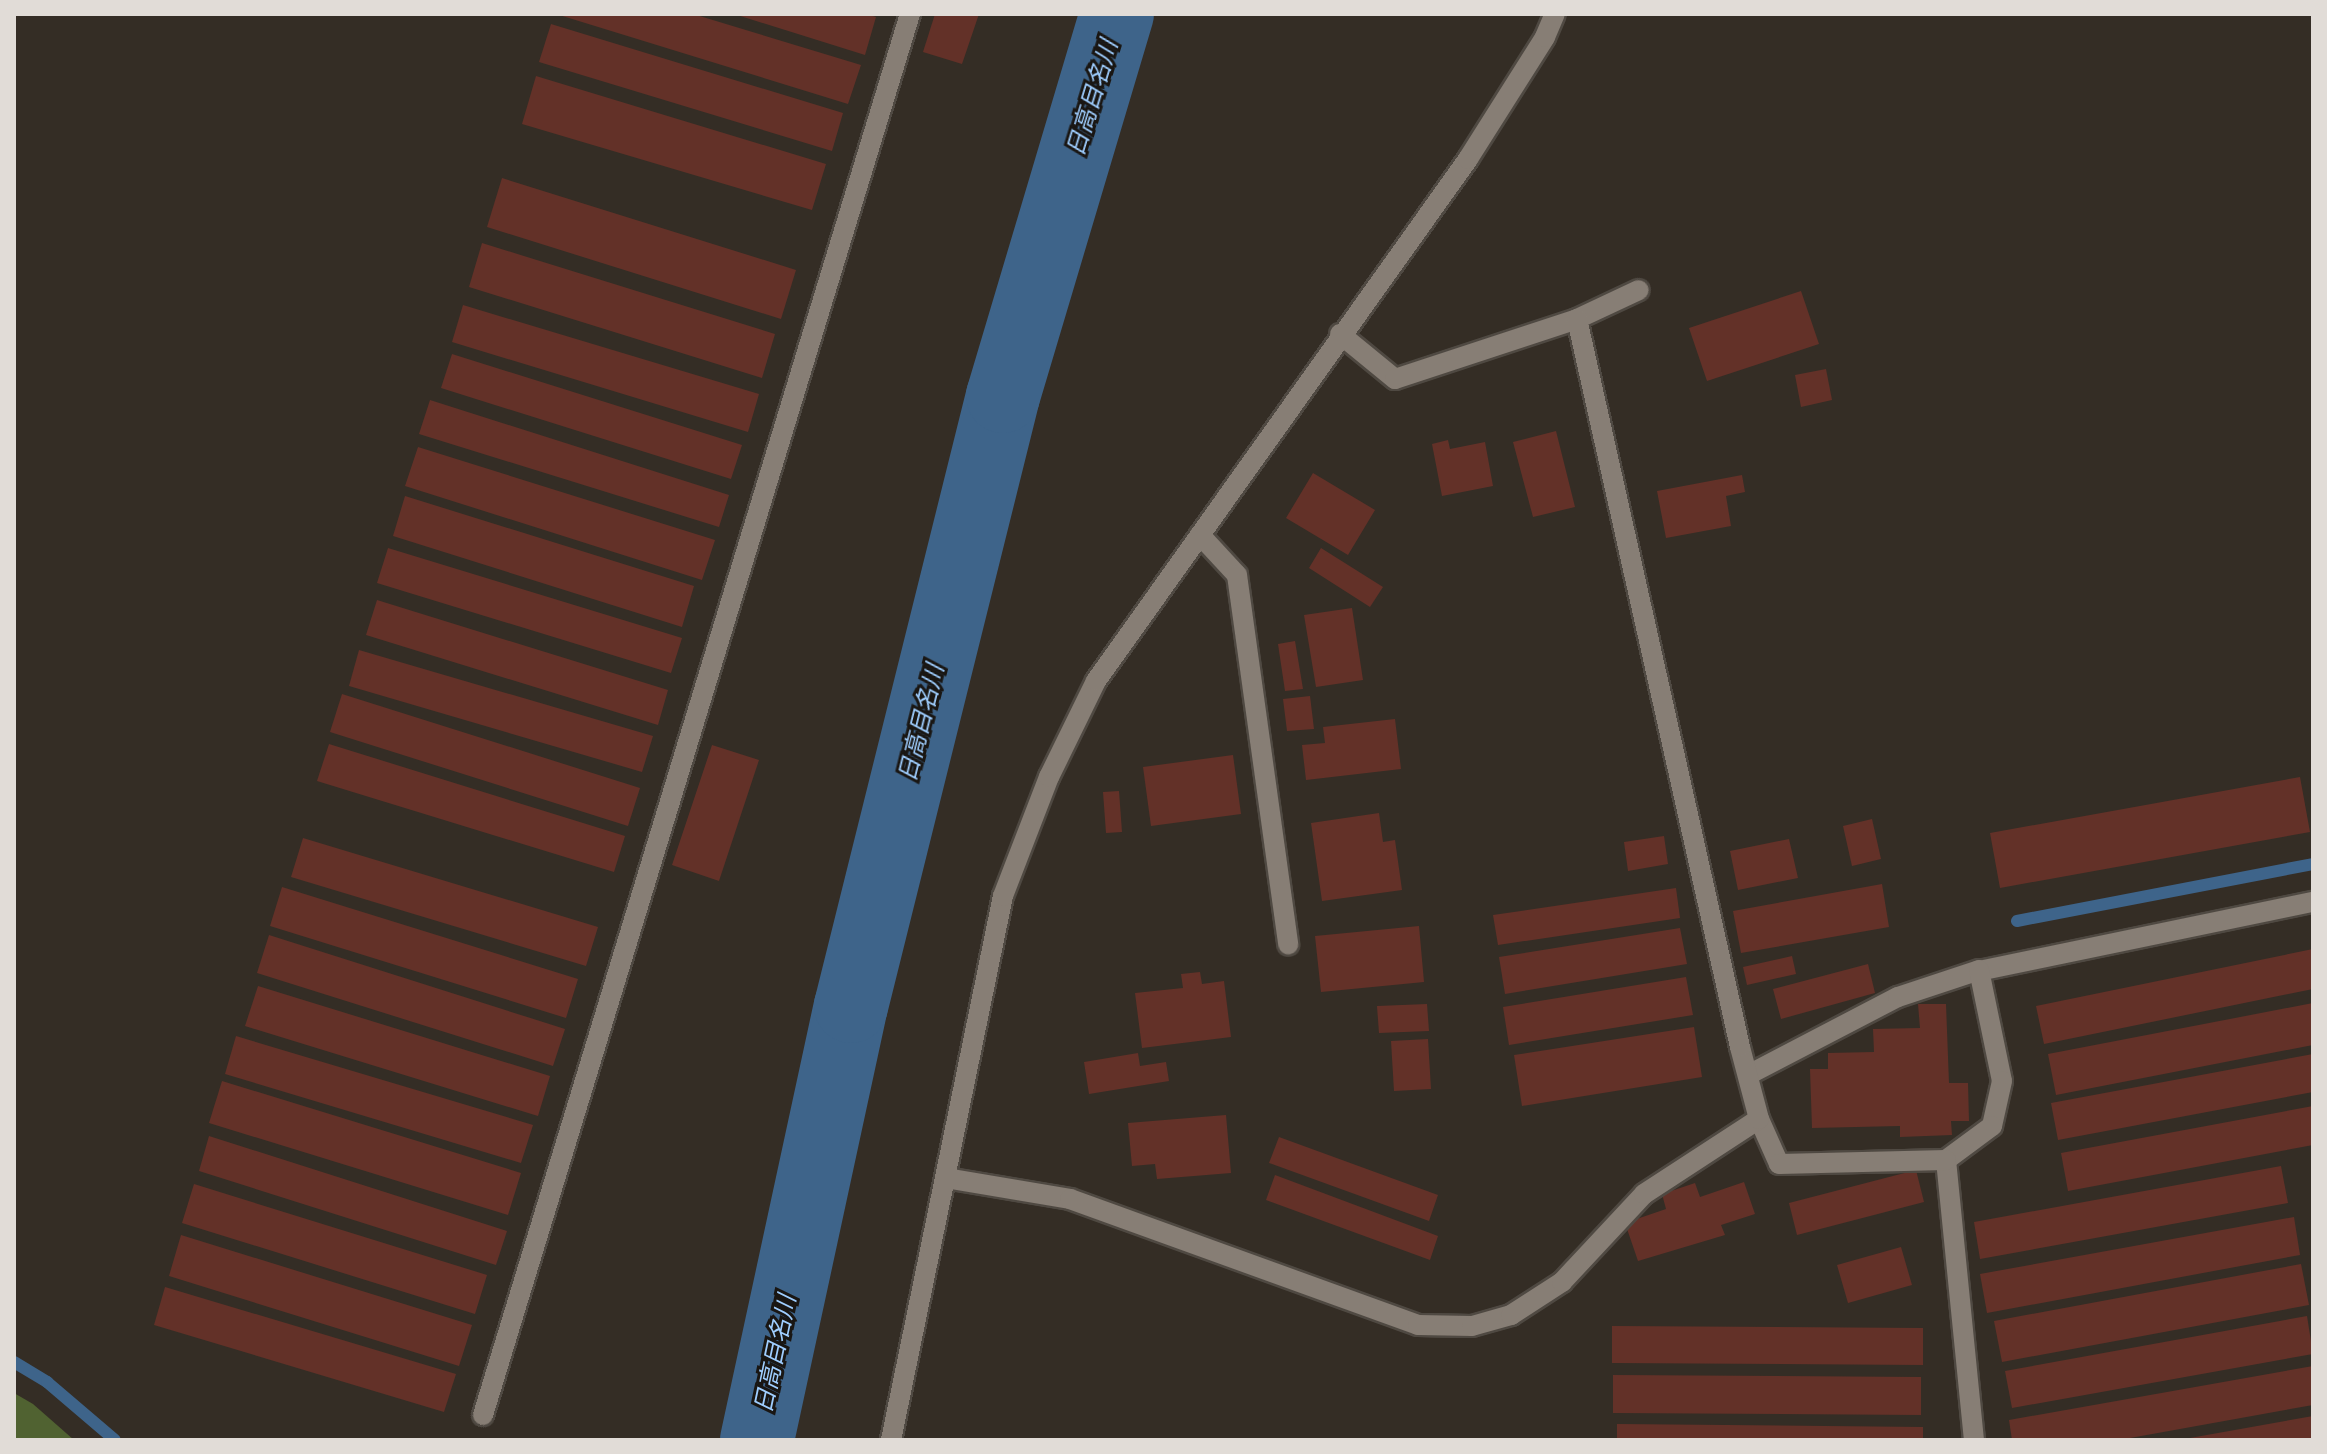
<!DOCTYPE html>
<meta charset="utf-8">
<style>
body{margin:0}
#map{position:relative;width:2327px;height:1454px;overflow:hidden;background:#342d25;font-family:Raleway,"Noto Sans JP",sans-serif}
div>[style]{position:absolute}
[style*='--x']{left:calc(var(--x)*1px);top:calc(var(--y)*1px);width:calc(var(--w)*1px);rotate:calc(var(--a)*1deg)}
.forest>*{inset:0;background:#506231}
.stream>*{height:12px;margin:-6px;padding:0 6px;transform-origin:6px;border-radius:6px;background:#3e648a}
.river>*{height:74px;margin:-37px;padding:0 37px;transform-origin:37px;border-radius:37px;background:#3e648a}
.building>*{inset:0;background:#633128}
.roads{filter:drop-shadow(2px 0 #4f4942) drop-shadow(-2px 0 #4f4942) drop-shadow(0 2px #4f4942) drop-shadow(0 -2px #4f4942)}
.service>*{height:20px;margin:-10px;padding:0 10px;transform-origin:10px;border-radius:10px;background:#877e75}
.minor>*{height:20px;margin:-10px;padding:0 10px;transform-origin:10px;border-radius:10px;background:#877e75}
.tertiary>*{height:20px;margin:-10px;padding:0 10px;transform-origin:10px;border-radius:10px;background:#877e75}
span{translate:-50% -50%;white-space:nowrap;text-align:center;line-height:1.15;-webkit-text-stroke:6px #191613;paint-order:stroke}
.water-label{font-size:24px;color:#9fceff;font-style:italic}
.frame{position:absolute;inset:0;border:16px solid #e1dcd7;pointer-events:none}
</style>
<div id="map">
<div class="forest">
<i style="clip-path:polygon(14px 1393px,33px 1404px,74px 1440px,14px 1440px)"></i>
</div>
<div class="stream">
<i style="--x:2017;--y:921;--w:301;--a:-10.9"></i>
<i style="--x:14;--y:1362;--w:39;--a:31"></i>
<i style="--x:47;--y:1382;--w:89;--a:40.5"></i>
</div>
<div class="river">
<i style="--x:757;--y:1440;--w:444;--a:-77.8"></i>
<i style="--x:851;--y:1006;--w:629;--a:-76.01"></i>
<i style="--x:1003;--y:396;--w:399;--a:-73.4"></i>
</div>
<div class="building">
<i style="clip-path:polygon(556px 14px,693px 14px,861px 65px,848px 104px)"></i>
<i style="clip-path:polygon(734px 14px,866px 14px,876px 17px,865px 55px)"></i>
<i style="clip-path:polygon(935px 14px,979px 14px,962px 64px,923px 52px)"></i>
<i style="clip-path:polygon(551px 24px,843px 113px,832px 151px,539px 62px)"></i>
<i style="clip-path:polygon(536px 76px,826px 164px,812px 210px,522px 124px)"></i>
<i style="clip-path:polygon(502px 178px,796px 270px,781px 319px,487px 227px)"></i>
<i style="clip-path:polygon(482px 243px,775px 334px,762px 378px,469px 287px)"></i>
<i style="clip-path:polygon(1801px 291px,1819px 344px,1707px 381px,1689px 328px)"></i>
<i style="clip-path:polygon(463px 305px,759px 394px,748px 432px,452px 342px)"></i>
<i style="clip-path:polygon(452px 354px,742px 445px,731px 479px,441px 388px)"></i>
<i style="clip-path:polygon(1826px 369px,1832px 400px,1801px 407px,1795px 375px)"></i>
<i style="clip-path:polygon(430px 400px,729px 495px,719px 527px,419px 434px)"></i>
<i style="clip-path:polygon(1556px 431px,1575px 507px,1533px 517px,1513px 442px)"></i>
<i style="clip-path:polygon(1448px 440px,1450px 449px,1485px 442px,1493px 486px,1442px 496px,1432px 444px)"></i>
<i style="clip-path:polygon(418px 447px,715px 540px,702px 580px,405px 486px)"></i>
<i style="clip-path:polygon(1313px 473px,1375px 510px,1348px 555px,1286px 518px)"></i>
<i style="clip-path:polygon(1742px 475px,1745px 492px,1726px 496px,1731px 526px,1666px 538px,1657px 491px)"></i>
<i style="clip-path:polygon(405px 496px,694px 586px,682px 627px,393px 536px)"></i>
<i style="clip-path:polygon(388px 548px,682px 638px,671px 673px,377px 583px)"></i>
<i style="clip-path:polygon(1321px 548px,1383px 587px,1370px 607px,1309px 568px)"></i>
<i style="clip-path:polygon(377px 600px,668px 690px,658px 725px,366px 635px)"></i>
<i style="clip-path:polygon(1352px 608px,1363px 680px,1316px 687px,1304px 615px)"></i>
<i style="clip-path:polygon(1295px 641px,1303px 689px,1285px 691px,1278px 644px)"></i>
<i style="clip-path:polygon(359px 650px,653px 736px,642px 772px,349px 686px)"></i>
<i style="clip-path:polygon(342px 694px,640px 788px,628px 826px,330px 732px)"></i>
<i style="clip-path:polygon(1310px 696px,1314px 729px,1287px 731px,1283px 699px)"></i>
<i style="clip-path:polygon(1395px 719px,1401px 769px,1306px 780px,1302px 745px,1325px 743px,1323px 727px)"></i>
<i style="clip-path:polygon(329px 744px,625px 836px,614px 872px,317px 781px)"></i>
<i style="clip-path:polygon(712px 745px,759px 760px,719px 881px,672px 865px)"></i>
<i style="clip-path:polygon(1233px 755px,1241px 814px,1151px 826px,1143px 767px)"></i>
<i style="clip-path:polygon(2300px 777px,2310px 832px,2000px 888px,1990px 833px)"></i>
<i style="clip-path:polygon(1119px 791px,1122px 832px,1106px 833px,1103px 792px)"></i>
<i style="clip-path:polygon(1379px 813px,1383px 842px,1395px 840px,1402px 890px,1322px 901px,1311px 823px)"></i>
<i style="clip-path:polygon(1872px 819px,1881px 859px,1852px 866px,1843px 826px)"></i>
<i style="clip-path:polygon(1664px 836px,1668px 864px,1628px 871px,1624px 842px)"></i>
<i style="clip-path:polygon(303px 838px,598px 927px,586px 966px,291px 877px)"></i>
<i style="clip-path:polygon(1789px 839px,1798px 878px,1738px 890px,1730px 851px)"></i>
<i style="clip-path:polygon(1882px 884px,1889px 927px,1741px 953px,1733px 911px)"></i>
<i style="clip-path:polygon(282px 887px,578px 979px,566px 1018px,270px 926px)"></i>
<i style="clip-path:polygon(1676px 888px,1680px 918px,1498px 945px,1493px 915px)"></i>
<i style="clip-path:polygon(1419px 926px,1424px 982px,1321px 992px,1315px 936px)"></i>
<i style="clip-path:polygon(1680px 928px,1687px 964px,1505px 994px,1499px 957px)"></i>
<i style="clip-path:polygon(269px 935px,565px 1029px,553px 1066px,257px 973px)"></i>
<i style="clip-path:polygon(2313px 949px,2313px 989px,2044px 1044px,2036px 1006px)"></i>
<i style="clip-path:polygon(1792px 956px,1796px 974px,1747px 985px,1743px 967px)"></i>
<i style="clip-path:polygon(1868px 964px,1875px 993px,1781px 1019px,1773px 989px)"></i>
<i style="clip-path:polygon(1200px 972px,1202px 984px,1224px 981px,1231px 1037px,1142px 1048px,1135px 993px,1183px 988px,1181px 974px)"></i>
<i style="clip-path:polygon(1686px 977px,1693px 1015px,1509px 1045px,1503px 1007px)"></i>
<i style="clip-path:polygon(258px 986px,550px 1076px,538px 1116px,245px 1026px)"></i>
<i style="clip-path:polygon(2313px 1003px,2313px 1045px,2056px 1095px,2048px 1054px)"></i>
<i style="clip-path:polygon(1427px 1004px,1429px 1031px,1379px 1033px,1377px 1006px)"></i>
<i style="clip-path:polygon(1918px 1004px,1946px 1004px,1949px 1083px,1968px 1083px,1969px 1121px,1951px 1121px,1952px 1135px,1900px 1137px,1900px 1126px,1812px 1128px,1810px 1069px,1828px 1069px,1828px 1053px,1874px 1052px,1873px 1029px,1920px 1028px)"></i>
<i style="clip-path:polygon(1694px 1027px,1702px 1077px,1522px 1106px,1514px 1055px)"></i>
<i style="clip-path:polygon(236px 1036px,533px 1125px,521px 1163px,225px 1074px)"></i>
<i style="clip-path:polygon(1428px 1039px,1431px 1089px,1394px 1091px,1391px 1041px)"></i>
<i style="clip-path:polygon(1138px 1053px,1140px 1066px,1166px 1062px,1169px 1081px,1089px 1094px,1084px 1062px)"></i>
<i style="clip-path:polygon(2313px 1054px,2313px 1092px,2058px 1140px,2051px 1103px)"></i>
<i style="clip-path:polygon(222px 1081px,521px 1173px,508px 1215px,209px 1123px)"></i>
<i style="clip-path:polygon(2313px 1106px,2313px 1145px,2068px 1191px,2061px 1153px)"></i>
<i style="clip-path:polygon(1226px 1115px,1231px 1173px,1157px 1179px,1155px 1164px,1132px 1166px,1128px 1123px)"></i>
<i style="clip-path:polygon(209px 1136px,507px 1231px,496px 1265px,199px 1171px)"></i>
<i style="clip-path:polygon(1279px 1137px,1438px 1195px,1429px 1221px,1269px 1163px)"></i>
<i style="clip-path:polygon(2281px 1166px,2288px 1203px,1980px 1259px,1974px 1222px)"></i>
<i style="clip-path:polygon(1916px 1170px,1924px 1202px,1797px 1235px,1789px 1203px)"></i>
<i style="clip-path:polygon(1275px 1175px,1438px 1236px,1430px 1260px,1266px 1200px)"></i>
<i style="clip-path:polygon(1744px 1182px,1755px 1214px,1721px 1225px,1725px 1235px,1638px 1261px,1625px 1223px,1666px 1209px,1662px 1194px,1695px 1183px,1700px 1197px)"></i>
<i style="clip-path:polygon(194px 1184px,487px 1275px,475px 1314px,182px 1223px)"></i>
<i style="clip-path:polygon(2294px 1217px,2300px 1255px,1987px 1313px,1980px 1274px)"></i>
<i style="clip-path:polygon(181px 1235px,472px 1325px,459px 1366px,169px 1276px)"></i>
<i style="clip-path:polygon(1901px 1247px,1912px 1285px,1848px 1303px,1837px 1265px)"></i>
<i style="clip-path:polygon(2301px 1264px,2309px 1305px,2002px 1362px,1994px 1321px)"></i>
<i style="clip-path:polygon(165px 1287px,456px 1374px,444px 1412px,154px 1325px)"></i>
<i style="clip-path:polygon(2307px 1316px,2313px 1354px,2012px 1408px,2005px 1371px)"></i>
<i style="clip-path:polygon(1612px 1326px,1923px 1328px,1923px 1365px,1612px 1363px)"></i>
<i style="clip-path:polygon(2313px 1366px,2313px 1405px,2119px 1440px,2012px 1440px,2009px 1420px)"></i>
<i style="clip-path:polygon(1613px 1375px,1921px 1377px,1921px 1415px,1613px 1413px)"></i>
<i style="clip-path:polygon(2313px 1416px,2313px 1440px,2190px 1440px,2190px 1438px)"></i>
<i style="clip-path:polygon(1617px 1424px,1923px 1427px,1923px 1440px,1617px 1440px)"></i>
</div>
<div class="roads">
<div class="service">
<i style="--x:1340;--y:334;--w:71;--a:39.3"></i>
<i style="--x:1395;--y:379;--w:192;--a:-18.2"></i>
<i style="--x:1577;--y:319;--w:68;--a:-25.1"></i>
<i style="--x:1979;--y:971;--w:341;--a:-11.7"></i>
<i style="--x:1748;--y:1075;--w:169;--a:-27.5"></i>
<i style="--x:1898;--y:997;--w:85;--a:-18.4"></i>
<i style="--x:1979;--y:970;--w:113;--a:78.3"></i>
<i style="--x:2002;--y:1081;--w:46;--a:102.5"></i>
<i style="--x:1992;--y:1126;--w:57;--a:143.5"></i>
<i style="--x:1946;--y:1160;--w:281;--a:84.3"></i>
<i style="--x:1759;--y:1119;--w:49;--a:66"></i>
<i style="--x:1779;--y:1164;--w:167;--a:-1.4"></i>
<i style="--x:946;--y:1178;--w:126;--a:9.6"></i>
<i style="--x:1070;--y:1199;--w:370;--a:19.9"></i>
<i style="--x:1418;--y:1325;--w:54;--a:1.1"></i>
<i style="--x:1472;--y:1326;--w:41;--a:-15.8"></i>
<i style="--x:1511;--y:1315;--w:61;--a:-32.9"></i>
<i style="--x:1562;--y:1282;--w:120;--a:-47"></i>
<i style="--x:1644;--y:1194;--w:137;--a:-33.1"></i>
<i style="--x:1759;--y:1119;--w:74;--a:-104.8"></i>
<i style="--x:1740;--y:1047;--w:746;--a:-102.62"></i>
<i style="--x:483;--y:1415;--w:1465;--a:-73.05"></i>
</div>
<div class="minor">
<i style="--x:1200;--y:535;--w:54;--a:47.2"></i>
<i style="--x:1237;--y:575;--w:373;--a:82.1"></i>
</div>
<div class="tertiary">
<i style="--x:891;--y:1440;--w:555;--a:-78.37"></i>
<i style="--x:1003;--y:896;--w:128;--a:-68.9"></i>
<i style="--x:1049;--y:777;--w:107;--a:-63.9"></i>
<i style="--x:1096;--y:681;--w:641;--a:-54.52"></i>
<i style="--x:1468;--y:159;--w:144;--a:-57.7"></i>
<i style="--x:1545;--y:37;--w:25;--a:-67"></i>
</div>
</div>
<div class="water-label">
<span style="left:1092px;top:98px;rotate:-73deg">日高目名川</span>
<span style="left:921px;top:723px;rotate:-76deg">日高目名川</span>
<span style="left:775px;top:1354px;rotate:-78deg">日高目名川</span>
</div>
<div class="frame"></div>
</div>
